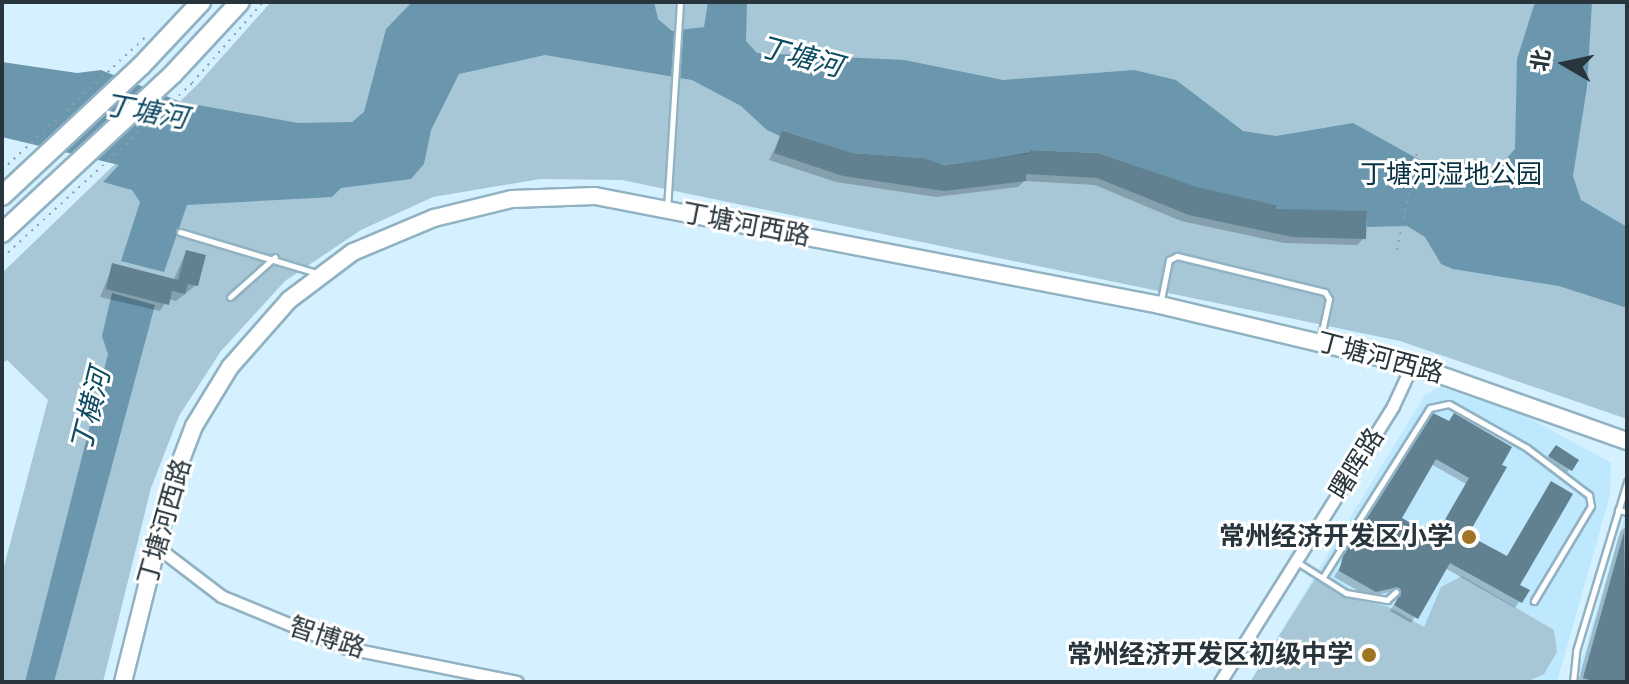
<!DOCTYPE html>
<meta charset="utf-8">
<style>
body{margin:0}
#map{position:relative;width:1629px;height:684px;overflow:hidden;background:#d5f0fe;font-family:Cabin,"Noto Sans SC",sans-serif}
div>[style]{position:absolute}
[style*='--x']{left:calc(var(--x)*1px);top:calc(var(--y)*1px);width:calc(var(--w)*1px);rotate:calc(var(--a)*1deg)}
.built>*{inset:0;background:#bee8fd}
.green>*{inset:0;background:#a7c7d7}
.water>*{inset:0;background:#6a97ad}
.shadow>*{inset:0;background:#0003}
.building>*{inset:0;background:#628190}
.path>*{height:2px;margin-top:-1px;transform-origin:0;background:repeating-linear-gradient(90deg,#8ba0ab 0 2px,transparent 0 8px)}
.roads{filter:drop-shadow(2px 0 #91b2c2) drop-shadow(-2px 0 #91b2c2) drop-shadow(0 2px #91b2c2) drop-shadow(0 -2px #91b2c2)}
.lane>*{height:5px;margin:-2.5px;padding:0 2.5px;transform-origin:2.5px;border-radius:2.5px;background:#fff}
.street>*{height:11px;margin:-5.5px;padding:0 5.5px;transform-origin:5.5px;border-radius:5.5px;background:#fff}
.secondary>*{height:16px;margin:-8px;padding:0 8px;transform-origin:8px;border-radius:8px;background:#fff}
.primary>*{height:18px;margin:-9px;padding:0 9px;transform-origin:9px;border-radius:9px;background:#fff}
.dots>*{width:22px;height:22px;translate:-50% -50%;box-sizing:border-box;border:4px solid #fff;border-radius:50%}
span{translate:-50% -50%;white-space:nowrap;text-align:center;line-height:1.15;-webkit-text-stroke:6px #fff;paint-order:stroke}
.park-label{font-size:26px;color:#083243}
.street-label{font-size:26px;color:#28353c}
.poi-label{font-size:26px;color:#28353c;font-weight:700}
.right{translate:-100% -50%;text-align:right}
.water-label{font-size:28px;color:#0d4b63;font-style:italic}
.frame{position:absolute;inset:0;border:4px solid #28353c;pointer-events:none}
.north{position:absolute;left:1525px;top:24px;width:80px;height:80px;-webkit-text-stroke:6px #fff;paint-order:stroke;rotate:279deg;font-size:22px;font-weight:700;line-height:32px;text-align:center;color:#28353c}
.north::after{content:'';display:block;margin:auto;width:28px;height:36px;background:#28353c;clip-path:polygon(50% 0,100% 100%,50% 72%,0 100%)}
</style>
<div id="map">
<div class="built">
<i style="clip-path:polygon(1440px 387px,1522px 414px,1611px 463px,1610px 495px,1557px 682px,1250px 682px,1425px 395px)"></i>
<i style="clip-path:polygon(1627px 508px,1627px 682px,1583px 682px,1579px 669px)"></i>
</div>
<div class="green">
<i style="clip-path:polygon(271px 2px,1627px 2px,1627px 419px,1400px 341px,622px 180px,540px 179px,433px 197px,361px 230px,285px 281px,221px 351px,179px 416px,151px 488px,103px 682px,2px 682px,2px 574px,48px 400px,7px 360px,2px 364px,2px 273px,197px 85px)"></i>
<i style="clip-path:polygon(1462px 576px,1554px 630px,1557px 652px,1544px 674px,1526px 682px,1250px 682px,1315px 579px,1347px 597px,1389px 607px,1424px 627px,1441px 587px)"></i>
</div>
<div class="water">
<i style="clip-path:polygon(412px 2px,654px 2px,658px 19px,672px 31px,704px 27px,708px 2px,747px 2px,746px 41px,757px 53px,904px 60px,1003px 80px,1134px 70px,1176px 80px,1243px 131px,1276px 136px,1353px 123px,1427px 164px,1473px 169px,1498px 168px,1515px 149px,1517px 59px,1535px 2px,1592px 2px,1587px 87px,1573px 176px,1581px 200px,1627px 227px,1627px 308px,1559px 286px,1453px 269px,1441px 264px,1425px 237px,1407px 226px,1367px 227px,1367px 212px,1275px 215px,1277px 205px,1195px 187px,1098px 153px,1030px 150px,1030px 155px,941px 165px,924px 158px,851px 153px,783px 130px,780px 136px,767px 130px,741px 106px,692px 80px,545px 55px,459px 74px,431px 130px,424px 164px,411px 179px,341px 188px,332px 197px,187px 205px,164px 272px,121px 261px,140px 202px,132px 190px,103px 182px,119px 165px,2px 137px,2px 62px,77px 73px,101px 70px,181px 102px,298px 123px,352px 122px,364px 112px,386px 29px)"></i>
<i style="clip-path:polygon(112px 293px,155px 305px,54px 682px,25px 682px,108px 354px,102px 336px)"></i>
</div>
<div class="shadow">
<i style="clip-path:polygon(783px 132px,852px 155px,943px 167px,1031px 152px,1196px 189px,1364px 238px,1357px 245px,1284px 243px,1181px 221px,1095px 185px,1024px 181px,1018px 187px,936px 197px,836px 182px,769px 160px)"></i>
<i style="clip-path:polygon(186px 252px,196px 285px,176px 301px,168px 299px,160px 311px,100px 297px,113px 265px,173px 281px)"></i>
<i style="clip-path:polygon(evenodd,1454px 416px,1509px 448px,1465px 536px,1506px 558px,1551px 484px,1517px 585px,1527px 591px,1515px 608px,1445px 568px,1411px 623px,1390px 611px,1397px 600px,1393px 591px,1369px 597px,1334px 577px,1428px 421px,1448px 423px,1454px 416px,1431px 464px,1466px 484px,1434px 539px,1399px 519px,1431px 464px)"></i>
<i style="clip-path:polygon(1551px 453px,1576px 461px,1565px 475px,1545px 462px)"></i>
<i style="clip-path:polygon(1627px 525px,1627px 682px,1578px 682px,1620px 532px)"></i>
</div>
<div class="building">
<i style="clip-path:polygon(782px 130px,852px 153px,924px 158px,943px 165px,1030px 154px,1030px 150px,1098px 153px,1197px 187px,1277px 205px,1276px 209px,1367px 211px,1366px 239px,1292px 237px,1189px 215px,1097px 178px,1026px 174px,1026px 181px,944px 191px,843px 176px,774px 153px)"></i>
<i style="clip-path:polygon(186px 250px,206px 255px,198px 286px,188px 284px,185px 294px,172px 291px,169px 305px,106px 289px,112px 263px,178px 280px)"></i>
<i style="clip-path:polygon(evenodd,1433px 413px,1449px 421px,1454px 413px,1512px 447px,1502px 465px,1507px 467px,1468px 535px,1507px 556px,1551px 481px,1573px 494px,1520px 585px,1530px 590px,1522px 603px,1450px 563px,1418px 619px,1394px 605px,1401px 593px,1398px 587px,1376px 592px,1339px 571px,1343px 556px,1433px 413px,1436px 459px,1469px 478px,1435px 537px,1402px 518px,1436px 459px)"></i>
<i style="clip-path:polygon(1556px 445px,1579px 460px,1572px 471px,1548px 456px)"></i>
<i style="clip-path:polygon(1624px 532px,1627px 682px,1597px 682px,1583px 678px)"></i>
</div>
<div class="path">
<i style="--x:2;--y:170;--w:199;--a:-42.8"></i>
<i style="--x:1397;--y:250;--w:104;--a:-78.4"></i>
<i style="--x:2;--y:258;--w:258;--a:-42.6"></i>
<i style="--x:192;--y:83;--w:108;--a:-48.8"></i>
</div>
<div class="roads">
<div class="lane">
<i style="--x:667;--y:209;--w:207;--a:-86.4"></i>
<i style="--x:180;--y:232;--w:143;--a:16.7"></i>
<i style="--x:230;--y:297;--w:60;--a:-41.6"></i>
<i style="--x:1161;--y:300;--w:41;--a:-78.7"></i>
<i style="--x:1169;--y:260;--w:9;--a:-27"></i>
<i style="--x:1177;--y:256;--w:152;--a:13.7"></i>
<i style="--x:1325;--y:292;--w:8;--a:60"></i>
<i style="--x:1329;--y:299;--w:43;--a:102.1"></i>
<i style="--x:1618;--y:510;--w:9;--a:13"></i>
<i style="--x:1297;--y:562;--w:58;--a:32.3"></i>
<i style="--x:1346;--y:593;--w:42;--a:9.7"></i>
<i style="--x:1387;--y:600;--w:12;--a:-42"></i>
<i style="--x:1323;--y:577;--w:200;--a:-57.7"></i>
<i style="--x:1430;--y:408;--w:19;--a:-12"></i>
<i style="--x:1449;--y:404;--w:90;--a:29.4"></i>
<i style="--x:1527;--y:448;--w:78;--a:37.2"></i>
<i style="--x:1589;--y:495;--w:11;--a:80"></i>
<i style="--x:1591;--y:506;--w:111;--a:121"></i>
<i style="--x:1573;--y:682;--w:31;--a:-84"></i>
<i style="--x:1576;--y:651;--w:177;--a:-73.2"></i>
</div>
<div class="street">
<i style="--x:157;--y:547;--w:81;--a:37.4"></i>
<i style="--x:221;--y:596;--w:136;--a:22.4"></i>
<i style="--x:347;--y:648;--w:173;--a:11.3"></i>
<i style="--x:1220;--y:682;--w:326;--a:-57.9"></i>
<i style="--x:1393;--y:406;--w:45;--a:-65.1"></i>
</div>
<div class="secondary">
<i style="--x:123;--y:682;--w:207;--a:-76"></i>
<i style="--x:173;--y:481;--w:59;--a:-69.1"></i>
<i style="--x:194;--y:426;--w:69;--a:-58.6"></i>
<i style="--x:230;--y:367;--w:89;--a:-48.6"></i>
<i style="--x:289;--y:300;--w:80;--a:-36.9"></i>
<i style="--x:353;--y:252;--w:88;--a:-22.8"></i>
<i style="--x:434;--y:218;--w:80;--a:-13.7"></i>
<i style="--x:512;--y:199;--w:83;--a:-2.1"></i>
<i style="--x:595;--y:196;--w:575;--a:10.92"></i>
<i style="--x:1160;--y:305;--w:259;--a:13.4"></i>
<i style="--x:1412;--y:365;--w:228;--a:19.5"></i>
</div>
<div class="primary">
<i style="--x:2;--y:196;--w:190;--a:-43.1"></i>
<i style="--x:141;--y:66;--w:88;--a:-46.8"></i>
<i style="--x:2;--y:233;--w:233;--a:-42.9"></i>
<i style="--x:173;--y:74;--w:98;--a:-47.1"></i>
</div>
</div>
<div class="dots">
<i style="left:1469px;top:537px;background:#9f7524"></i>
<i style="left:1369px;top:655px;background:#9f7524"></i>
</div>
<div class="park-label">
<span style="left:1451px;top:175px">丁塘河湿地公园</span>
</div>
<div class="street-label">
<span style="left:746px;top:225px;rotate:11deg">丁塘河西路</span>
<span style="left:1380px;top:358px;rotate:15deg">丁塘河西路</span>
<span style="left:1357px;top:464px;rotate:-58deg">曙晖路</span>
<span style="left:165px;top:522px;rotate:-74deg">丁塘河西路</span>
<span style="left:327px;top:638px;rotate:18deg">智博路</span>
</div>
<div class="poi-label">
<span class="right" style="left:1453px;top:537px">常州经济开发区小学</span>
<span class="right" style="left:1353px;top:655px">常州经济开发区初级中学</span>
</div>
<div class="water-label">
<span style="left:801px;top:56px;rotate:15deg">丁塘河</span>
<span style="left:146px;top:111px;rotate:10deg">丁塘河</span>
<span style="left:90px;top:410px;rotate:-76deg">丁横河</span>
</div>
<div class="frame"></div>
<div class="north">北</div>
</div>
